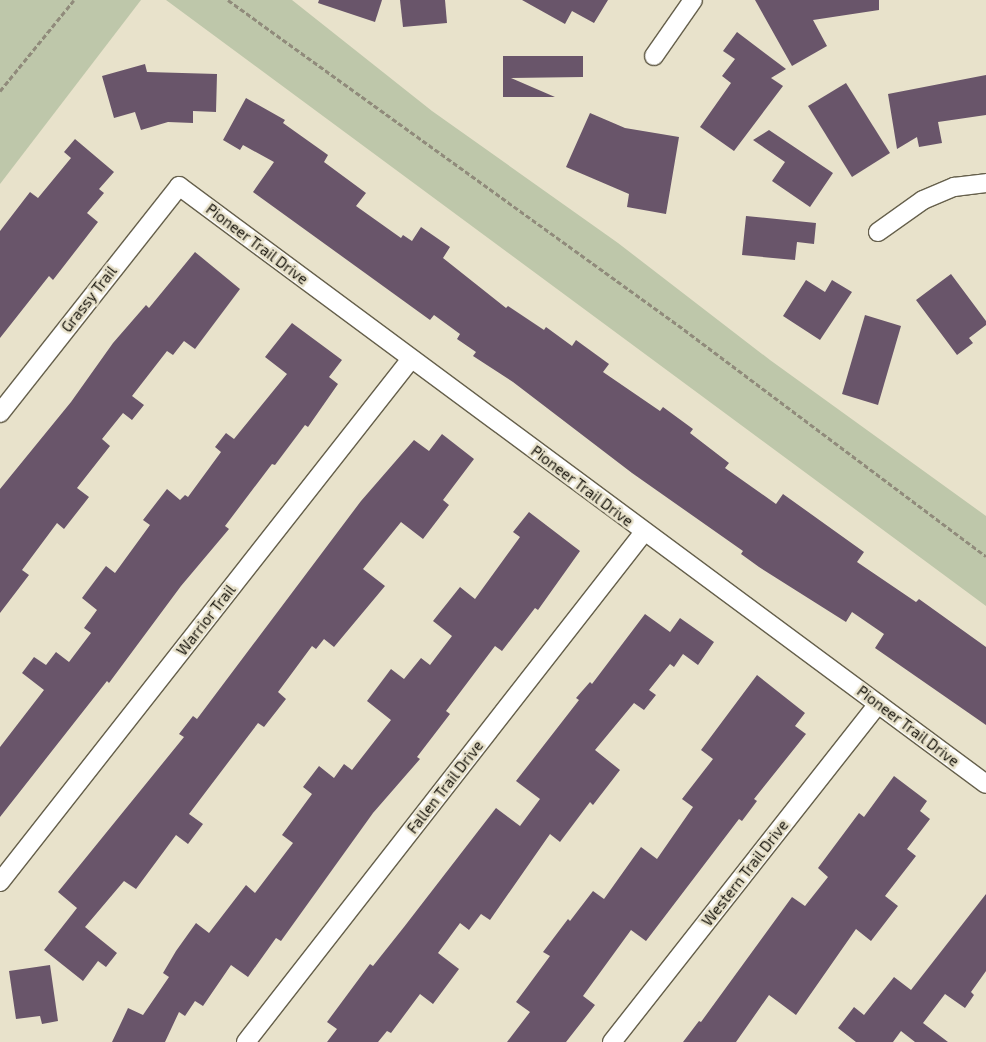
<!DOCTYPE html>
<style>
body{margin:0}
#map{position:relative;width:986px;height:1042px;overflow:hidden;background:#e8e2cb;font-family:"Exo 2",sans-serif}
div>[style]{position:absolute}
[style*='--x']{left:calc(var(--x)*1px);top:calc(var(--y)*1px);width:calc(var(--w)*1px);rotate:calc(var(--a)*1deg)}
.green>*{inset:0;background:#bec7aa}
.building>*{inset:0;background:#69556a}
.path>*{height:3px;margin-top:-1.5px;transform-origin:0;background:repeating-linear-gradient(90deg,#908b7b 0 5px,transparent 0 7.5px)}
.roads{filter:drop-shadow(1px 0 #66604c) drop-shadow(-1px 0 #66604c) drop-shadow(0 1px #66604c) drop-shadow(0 -1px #66604c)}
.street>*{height:18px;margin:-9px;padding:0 9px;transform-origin:9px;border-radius:9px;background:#fff}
span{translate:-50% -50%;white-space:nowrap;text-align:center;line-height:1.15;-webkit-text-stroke:5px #e8e2cb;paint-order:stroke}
.street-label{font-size:15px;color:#17140c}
</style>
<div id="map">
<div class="green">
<i style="clip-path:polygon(0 0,141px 0,0 184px)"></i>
<i style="clip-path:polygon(166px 0,292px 0,432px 111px,618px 243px,770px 360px,986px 516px,986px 606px)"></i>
</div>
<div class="building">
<i style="clip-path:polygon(319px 0,382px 0,375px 22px,318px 3px)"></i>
<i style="clip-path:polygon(400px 0,445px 0,447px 23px,403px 27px)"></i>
<i style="clip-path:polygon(522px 0,608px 0,594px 23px,572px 11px,565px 24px)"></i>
<i style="clip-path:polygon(755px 0,879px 0,879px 10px,813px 20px,827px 46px,792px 66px)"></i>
<i style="clip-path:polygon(737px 32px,786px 69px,771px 78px,783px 86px,734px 151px,700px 127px,731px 83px,722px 76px,735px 59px,723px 51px)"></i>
<i style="clip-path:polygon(503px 56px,583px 56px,583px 77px,511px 78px,555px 97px,503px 97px)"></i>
<i style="clip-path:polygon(145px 64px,147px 72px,217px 74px,216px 112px,193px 111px,193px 123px,168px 122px,141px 130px,135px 112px,114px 118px,102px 76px)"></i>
<i style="clip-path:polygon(986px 75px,986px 115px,938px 122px,942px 143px,919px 147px,917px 137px,897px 149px,888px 94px)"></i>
<i style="clip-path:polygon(846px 83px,890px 153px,852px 177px,808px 106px)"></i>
<i style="clip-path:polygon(246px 98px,285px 120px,283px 123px,328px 155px,324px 162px,366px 193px,356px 206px,401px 238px,403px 235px,412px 241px,421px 227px,450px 247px,443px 258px,506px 308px,508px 306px,544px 330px,546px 327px,572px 346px,576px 340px,609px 364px,603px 372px,660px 411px,663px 407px,693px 429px,690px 433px,729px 463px,725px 468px,776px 504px,783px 494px,864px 552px,857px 562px,916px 602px,919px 599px,986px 647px,986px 725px,875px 648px,884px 634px,852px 612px,846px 622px,759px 567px,741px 554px,743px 551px,632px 473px,513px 382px,473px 356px,476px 352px,457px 339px,460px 334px,434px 315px,430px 320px,253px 192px,274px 162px,243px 145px,240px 150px,223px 140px)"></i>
<i style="clip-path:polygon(590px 113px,625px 128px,679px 137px,666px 214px,627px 207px,629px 194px,566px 167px)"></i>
<i style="clip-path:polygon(769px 130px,833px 173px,810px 207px,772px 181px,785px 162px,753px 140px)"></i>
<i style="clip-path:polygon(75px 139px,114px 172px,99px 189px,104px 193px,87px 213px,98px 222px,53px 280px,49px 276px,0 338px,0 231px,30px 192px,38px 198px,71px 158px,64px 152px)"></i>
<i style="clip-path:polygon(746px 216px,816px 223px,814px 244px,797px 242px,795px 260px,742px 255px)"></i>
<i style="clip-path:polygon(195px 252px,240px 289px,195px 349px,184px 341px,173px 355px,167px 351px,132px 396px,144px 405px,132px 420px,123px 413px,102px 439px,110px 446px,77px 488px,89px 497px,64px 529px,57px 523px,22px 570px,29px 575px,0 613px,0 489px,71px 402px,113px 343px,146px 305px,149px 308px)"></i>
<i style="clip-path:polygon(951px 274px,986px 321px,986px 325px,969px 338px,973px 343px,957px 355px,916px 300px)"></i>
<i style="clip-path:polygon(806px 280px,825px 292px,832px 280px,852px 292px,820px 340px,783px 316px)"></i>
<i style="clip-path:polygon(865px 315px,901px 326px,878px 405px,842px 394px)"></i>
<i style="clip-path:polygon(292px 323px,342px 360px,329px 377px,338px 384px,308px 427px,305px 425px,275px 465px,272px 464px,225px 526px,229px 529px,181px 586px,109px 683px,107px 681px,0 817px,0 747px,44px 690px,22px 673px,34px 657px,46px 665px,56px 652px,69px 662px,91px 633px,84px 628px,97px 610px,82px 598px,106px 566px,115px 573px,150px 525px,143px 520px,167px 489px,180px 500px,185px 495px,188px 497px,221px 452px,215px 447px,226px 433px,234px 439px,287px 374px,265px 357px)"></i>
<i style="clip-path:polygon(442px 434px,474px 459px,443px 500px,449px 505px,423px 539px,401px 522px,363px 569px,385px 586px,334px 647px,324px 639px,316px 649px,312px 646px,278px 692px,286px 699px,264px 727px,258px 723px,189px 814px,203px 824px,188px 844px,176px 835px,136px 889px,124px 881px,85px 927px,117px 953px,106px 967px,98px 961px,83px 981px,44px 950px,77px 908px,58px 892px,184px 737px,179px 734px,193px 716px,197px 719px,361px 501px,414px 440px,429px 451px)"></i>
<i style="clip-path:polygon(529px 512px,580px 551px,538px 610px,535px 608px,502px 651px,495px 646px,446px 711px,450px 714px,417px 757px,420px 759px,373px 813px,281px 941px,276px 938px,248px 977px,231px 965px,203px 1006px,195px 1001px,185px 1016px,179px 1012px,165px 1042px,112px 1042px,128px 1008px,143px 1015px,169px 977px,163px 973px,176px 951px,196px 923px,209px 933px,246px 885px,255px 893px,293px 843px,282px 835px,312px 794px,303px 787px,319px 766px,334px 778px,344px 764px,352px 770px,391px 720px,367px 701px,391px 669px,404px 679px,421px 658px,430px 665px,452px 636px,433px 621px,460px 587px,475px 599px,520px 537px,513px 532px)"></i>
<i style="clip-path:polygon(645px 614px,670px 632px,680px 618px,714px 642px,698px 665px,683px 654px,674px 667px,670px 664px,649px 690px,656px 695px,644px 710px,634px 703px,595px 750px,620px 770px,593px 805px,590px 802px,560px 842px,550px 834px,490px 920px,481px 914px,469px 930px,460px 923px,438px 953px,459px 969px,433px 1004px,420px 994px,391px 1033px,387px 1031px,378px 1042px,327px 1042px,337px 1029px,327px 1022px,370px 964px,373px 966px,404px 927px,496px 808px,520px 826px,540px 799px,516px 781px,579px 700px,576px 698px,590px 682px,592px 684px)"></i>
<i style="clip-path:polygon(757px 675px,805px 713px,795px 726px,806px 734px,754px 799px,757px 801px,742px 821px,739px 819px,646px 941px,631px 930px,583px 996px,595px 1005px,566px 1042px,507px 1042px,530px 1012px,516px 1002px,550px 956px,543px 952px,568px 919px,570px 921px,593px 891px,604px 899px,641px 847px,657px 859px,693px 807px,682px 799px,713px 759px,701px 750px)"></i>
<i style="clip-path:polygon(894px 776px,927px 801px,920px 811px,930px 819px,907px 849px,916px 856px,885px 896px,898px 906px,871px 941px,856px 929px,796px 1015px,769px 995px,736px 1042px,683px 1042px,699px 1021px,701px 1022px,792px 897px,805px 906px,828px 877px,818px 868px,859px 813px,864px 817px)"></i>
<i style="clip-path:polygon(986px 894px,986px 971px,971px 992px,974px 995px,965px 1008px,945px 994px,923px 1023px,948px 1042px,915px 1042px,901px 1031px,893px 1042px,856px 1042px,838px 1028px,854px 1007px,864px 1015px,894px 977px,911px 990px)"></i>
<i style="clip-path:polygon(50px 965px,58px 1021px,42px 1024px,40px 1016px,16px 1019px,9px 971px)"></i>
</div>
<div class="path">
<i style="--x:228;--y:0;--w:555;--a:35.84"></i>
<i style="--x:678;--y:325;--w:385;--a:36.9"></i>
<i style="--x:0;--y:91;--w:117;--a:-50.9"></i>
</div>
<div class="roads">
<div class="street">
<i style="--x:654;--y:56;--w:68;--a:-55.1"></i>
<i style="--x:878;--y:232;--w:55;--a:-35.4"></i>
<i style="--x:923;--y:200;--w:34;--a:-23"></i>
<i style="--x:954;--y:187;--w:32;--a:-7"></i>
<i style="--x:0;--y:413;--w:289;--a:-51.7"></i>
<i style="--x:179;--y:186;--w:1004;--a:36.54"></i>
<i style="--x:0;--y:882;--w:665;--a:-51.84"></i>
<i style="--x:246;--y:1042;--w:647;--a:-52.03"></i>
<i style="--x:612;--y:1042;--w:430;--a:-51.8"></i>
</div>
</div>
<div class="street-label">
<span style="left:257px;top:244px;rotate:37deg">Pioneer Trail Drive</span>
<span style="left:89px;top:299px;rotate:-52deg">Grassy Trail</span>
<span style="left:582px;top:486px;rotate:37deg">Pioneer Trail Drive</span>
<span style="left:206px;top:620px;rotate:-52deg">Warrior Trail</span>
<span style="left:908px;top:726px;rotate:37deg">Pioneer Trail Drive</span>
<span style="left:445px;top:787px;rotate:-52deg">Fallen Trail Drive</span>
<span style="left:745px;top:873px;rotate:-52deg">Western Trail Drive</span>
</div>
</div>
